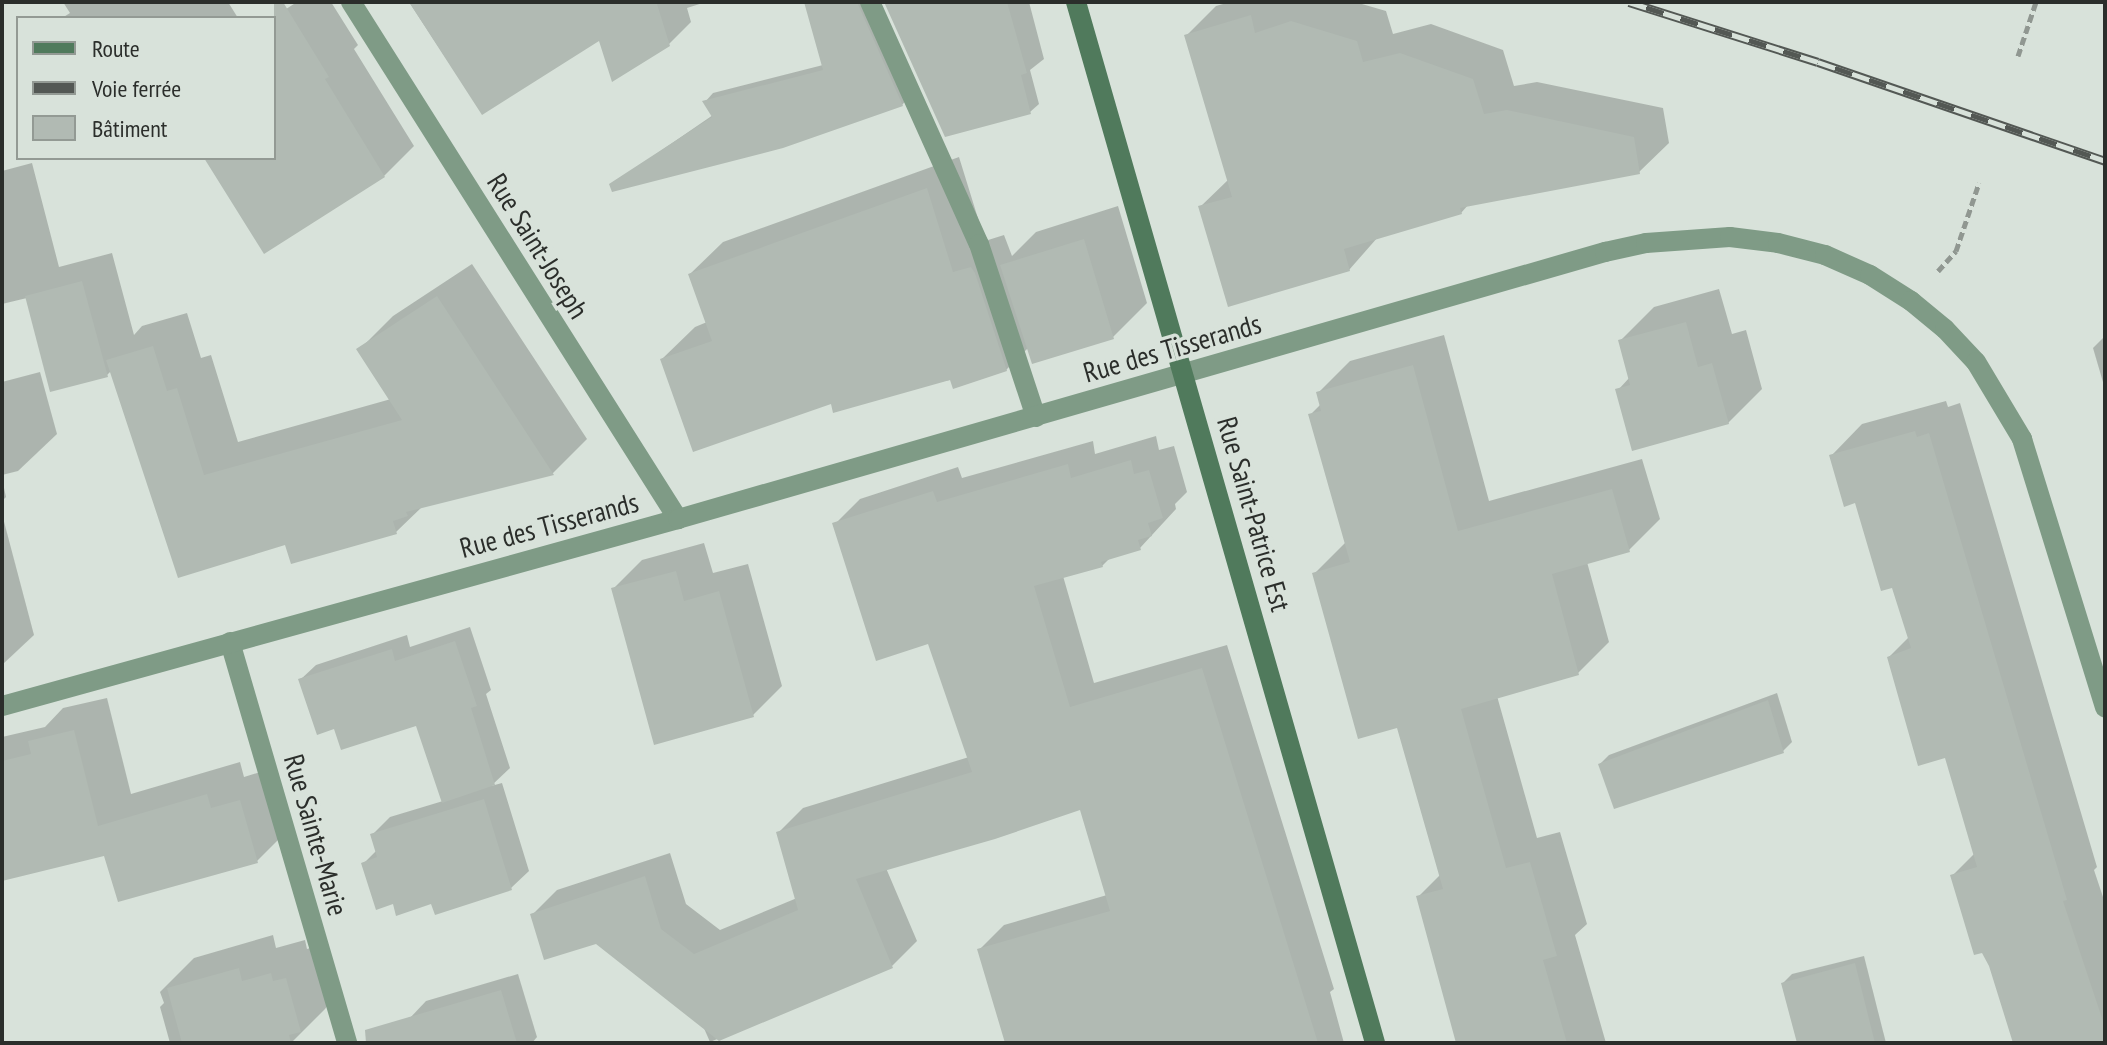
<!DOCTYPE html>
<meta charset="utf-8">
<style>
body{margin:0}
#map{position:relative;width:2107px;height:1045px;overflow:hidden;background:#d8e2da;font-family:"PT Sans Narrow",sans-serif}
div>[style]{position:absolute}
[style*='--x']{left:calc(var(--x)*1px);top:calc(var(--y)*1px);width:calc(var(--w)*1px);rotate:calc(var(--a)*1deg)}
.shadow>*{inset:0;background:#0003}
.building>*{inset:0;background:#b1bab3}
.path>*{height:5px;margin-top:-2.5px;transform-origin:0;background:repeating-linear-gradient(90deg,#909791 0 8px,transparent 0 12px)}
.lane>*{height:20px;margin:-10px;padding:0 10px;transform-origin:10px;border-radius:10px;background:#7f9b86}
.street>*{height:20px;margin:-10px;padding:0 10px;transform-origin:10px;border-radius:10px;background:#7f9b86}
.secondary>*{height:20px;margin:-10px;padding:0 10px;transform-origin:10px;border-radius:10px;background:#507a5c}
.rail>*{height:9px;margin-top:-4.5px;transform-origin:0;background:repeating-linear-gradient(90deg,#d8e2da 0 18px,#535854 0 36px);box-sizing:border-box;border-block:2px solid #535854}
span{translate:-50% -50%;white-space:nowrap;text-align:center;line-height:1.15;-webkit-text-stroke:7px #d8e2da;paint-order:stroke}
.street-label{font-size:28px;color:#2b2e2b}
.frame{position:absolute;inset:0;border:4px solid #2b2e2b;pointer-events:none}
.legend{position:absolute;left:16px;top:16px;width:260px;height:144px;box-sizing:border-box;background:#d8e2da;border:2px solid #939a94;margin:0;padding:10px 14px;list-style:none;font-size:24px;color:#2b2e2b}
.legend li{display:flex;align-items:center;gap:16px;height:40px}
.legend b{width:40px;border:2px solid #939a94}
</style>
<div id="map">
<div class="shadow">
<i style="clip-path:polygon(63px 2px,228px 2px,238px 18px,62px 18px,70px 13px)"></i>
<i style="clip-path:polygon(297px 2px,331px 2px,358px 45px,354px 49px,414px 146px,384px 176px,206px 158px,274px 158px,272px 18px)"></i>
<i style="clip-path:polygon(409px 2px,706px 2px,687px 8px,691px 22px,669px 44px,600px 38px,482px 113px)"></i>
<i style="clip-path:polygon(817px 2px,868px 2px,910px 96px,902px 105px,611px 185px,713px 115px,705px 102px,713px 93px,823px 65px)"></i>
<i style="clip-path:polygon(884px 2px,1029px 2px,1044px 59px,1030px 70px,1039px 104px,1030px 112px)"></i>
<i style="clip-path:polygon(1230px 2px,1355px 2px,1386px 11px,1393px 34px,1431px 24px,1503px 50px,1514px 86px,1537px 82px,1663px 108px,1669px 143px,1639px 172px,1469px 204px,1461px 213px,1378px 237px,1349px 270px,1200px 207px,1229px 179px,1186px 36px,1216px 6px)"></i>
<i style="clip-path:polygon(959px 157px,985px 241px,1004px 235px,1012px 256px,1036px 232px,1118px 206px,1147px 303px,1113px 337px,1029px 347px,1006px 370px,832px 401px,662px 359px,695px 327px,707px 322px,690px 274px,723px 242px)"></i>
<i style="clip-path:polygon(32px 163px,59px 267px,112px 253px,134px 335px,142px 326px,187px 313px,201px 358px,211px 355px,238px 442px,391px 399px,359px 350px,393px 316px,472px 264px,587px 439px,553px 473px,423px 506px,396px 532px,286px 543px,179px 576px,112px 370px,107px 375px,27px 298px,2px 304px,2px 171px)"></i>
<i style="clip-path:polygon(1719px 289px,1732px 334px,1746px 330px,1762px 389px,1728px 423px,1618px 390px,1630px 377px,1620px 341px,1654px 307px)"></i>
<i style="clip-path:polygon(1444px 335px,1489px 501px,1642px 459px,1660px 519px,1629px 550px,1587px 562px,1609px 642px,1578px 673px,1497px 696px,1537px 838px,1560px 832px,1587px 924px,1575px 935px,1606px 1043px,1459px 1043px,1418px 897px,1441px 874px,1398px 725px,1314px 574px,1346px 542px,1310px 415px,1321px 404px,1318px 393px,1350px 361px)"></i>
<i style="clip-path:polygon(2105px 336px,2105px 389px,2093px 348px)"></i>
<i style="clip-path:polygon(40px 372px,57px 434px,18px 471px,2px 475px,2px 382px)"></i>
<i style="clip-path:polygon(1946px 401px,1948px 407px,1960px 403px,2097px 867px,2094px 870px,2105px 903px,2105px 1043px,2015px 1043px,1990px 965px,1952px 876px,1975px 853px,1946px 756px,1889px 657px,1909px 637px,1893px 586px,1856px 501px,1831px 456px,1862px 424px)"></i>
<i style="clip-path:polygon(1156px 436px,1159px 450px,1174px 446px,1187px 492px,1175px 504px,1176px 509px,1140px 548px,1111px 557px,1102px 566px,1063px 576px,1094px 683px,1227px 645px,1334px 989px,1330px 992px,1344px 1043px,1007px 1043px,979px 950px,1004px 925px,1107px 895px,1081px 807px,886px 868px,917px 941px,892px 966px,710px 1042px,703px 1026px,596px 942px,532px 915px,557px 890px,670px 853px,686px 904px,720px 930px,797px 898px,778px 833px,803px 808px,969px 757px,929px 642px,835px 524px,860px 499px,958px 467px,962px 478px,1093px 441px,1095px 454px)"></i>
<i style="clip-path:polygon(2px 479px,6px 497px,2px 501px)"></i>
<i style="clip-path:polygon(2px 514px,34px 635px,2px 665px)"></i>
<i style="clip-path:polygon(704px 543px,713px 573px,748px 564px,782px 686px,753px 715px,613px 589px,642px 560px)"></i>
<i style="clip-path:polygon(470px 627px,491px 690px,486px 694px,510px 768px,491px 786px,502px 783px,529px 871px,511px 888px,432px 902px,395px 902px,363px 864px,377px 850px,372px 835px,390px 817px,443px 801px,417px 723px,335px 727px,300px 680px,316px 665px,407px 635px,410px 647px)"></i>
<i style="clip-path:polygon(1777px 693px,1792px 742px,1783px 751px,1600px 764px,1609px 755px)"></i>
<i style="clip-path:polygon(107px 698px,131px 794px,240px 762px,244px 777px,273px 768px,290px 828px,257px 861px,106px 853px,2px 879px,2px 737px,45px 727px,63px 708px)"></i>
<i style="clip-path:polygon(273px 935px,276px 948px,305px 940px,307px 949px,320px 945px,334px 996px,325px 1009px,291px 1043px,170px 1043px,160px 1007px,164px 1003px,160px 992px,194px 958px)"></i>
<i style="clip-path:polygon(1864px 956px,1886px 1043px,1799px 1043px,1783px 983px,1792px 974px)"></i>
<i style="clip-path:polygon(518px 974px,537px 1037px,532px 1043px,416px 1043px,409px 1019px,426px 1001px)"></i>
</div>
<div class="building">
<i style="clip-path:polygon(274px 2px,283px 2px,329px 77px,325px 79px,385px 177px,264px 254px,204px 158px,274px 158px)"></i>
<i style="clip-path:polygon(409px 2px,660px 2px,657px 4px,670px 46px,612px 82px,599px 41px,482px 115px)"></i>
<i style="clip-path:polygon(804px 2px,857px 2px,903px 106px,783px 148px,612px 192px,609px 184px,712px 117px,702px 101px,823px 70px)"></i>
<i style="clip-path:polygon(884px 2px,1007px 2px,1027px 73px,1021px 75px,1031px 114px,945px 137px)"></i>
<i style="clip-path:polygon(1251px 15px,1255px 33px,1291px 21px,1357px 41px,1363px 62px,1400px 53px,1473px 79px,1484px 114px,1507px 110px,1634px 137px,1640px 174px,1460px 208px,1462px 214px,1344px 249px,1350px 271px,1228px 307px,1198px 206px,1232px 197px,1184px 35px)"></i>
<i style="clip-path:polygon(927px 188px,953px 272px,971px 267px,975px 273px,1007px 371px,953px 389px,950px 380px,833px 413px,831px 404px,693px 452px,660px 359px,712px 341px,688px 274px)"></i>
<i style="clip-path:polygon(1084px 239px,1114px 339px,1032px 364px,1000px 265px)"></i>
<i style="clip-path:polygon(82px 281px,108px 377px,50px 392px,25px 296px)"></i>
<i style="clip-path:polygon(437px 296px,554px 475px,406px 512px,408px 516px,393px 521px,397px 534px,291px 564px,285px 545px,178px 578px,106px 360px,153px 346px,167px 391px,177px 388px,204px 475px,402px 420px,356px 349px)"></i>
<i style="clip-path:polygon(1686px 322px,1698px 367px,1712px 363px,1729px 424px,1632px 451px,1615px 389px,1630px 385px,1618px 340px)"></i>
<i style="clip-path:polygon(1413px 365px,1458px 531px,1612px 489px,1630px 552px,1552px 574px,1579px 675px,1461px 709px,1506px 868px,1530px 862px,1557px 956px,1543px 960px,1567px 1043px,1456px 1043px,1416px 896px,1443px 889px,1397px 728px,1358px 739px,1312px 573px,1350px 562px,1308px 414px,1321px 411px,1316px 392px)"></i>
<i style="clip-path:polygon(1915px 431px,1917px 437px,1929px 433px,2067px 900px,2063px 901px,2105px 1027px,2105px 1043px,2013px 1043px,1989px 966px,1982px 953px,1974px 955px,1950px 875px,1977px 867px,1945px 758px,1918px 766px,1887px 657px,1911px 648px,1892px 588px,1881px 591px,1855px 503px,1844px 507px,1829px 455px)"></i>
<i style="clip-path:polygon(1131px 460px,1134px 474px,1149px 470px,1163px 518px,1148px 523px,1152px 536px,1138px 540px,1141px 550px,1101px 562px,1103px 567px,1034px 586px,1070px 707px,1202px 668px,1318px 1043px,1005px 1043px,977px 949px,1110px 911px,1080px 810px,995px 839px,856px 879px,893px 968px,719px 1041px,596px 944px,544px 960px,530px 914px,645px 876px,661px 929px,694px 954px,798px 910px,776px 832px,972px 772px,928px 644px,876px 661px,832px 523px,933px 491px,937px 502px,1068px 464px,1071px 478px)"></i>
<i style="clip-path:polygon(676px 571px,684px 601px,719px 591px,754px 717px,654px 745px,611px 588px)"></i>
<i style="clip-path:polygon(455px 641px,477px 706px,471px 708px,495px 785px,442px 803px,416px 726px,341px 750px,334px 729px,317px 735px,298px 679px,392px 649px,395px 661px)"></i>
<i style="clip-path:polygon(1768px 700px,1784px 753px,1614px 809px,1598px 764px)"></i>
<i style="clip-path:polygon(74px 730px,98px 826px,207px 794px,211px 808px,240px 800px,258px 863px,118px 902px,104px 856px,2px 881px,2px 761px,31px 754px,28px 741px)"></i>
<i style="clip-path:polygon(484px 799px,512px 890px,435px 915px,431px 904px,396px 916px,393px 904px,376px 910px,361px 863px,377px 857px,370px 834px)"></i>
<i style="clip-path:polygon(1855px 963px,1875px 1043px,1797px 1043px,1781px 983px)"></i>
<i style="clip-path:polygon(239px 968px,242px 981px,271px 973px,273px 981px,286px 978px,301px 1032px,289px 1035px,291px 1043px,182px 1043px,167px 988px)"></i>
<i style="clip-path:polygon(501px 990px,517px 1043px,366px 1043px,365px 1030px)"></i>
</div>
<div class="path">
<i style="--x:2018;--y:56;--w:57;--a:-71.6"></i>
<i style="--x:1938;--y:271;--w:27;--a:-48"></i>
<i style="--x:1956;--y:251;--w:72;--a:-71.3"></i>
</div>
<div class="lane">
<i style="--x:870;--y:2;--w:265;--a:65.8"></i>
<i style="--x:979;--y:244;--w:182;--a:71.8"></i>
</div>
<div class="street">
<i style="--x:351;--y:2;--w:612;--a:57.69"></i>
<i style="--x:230;--y:642;--w:418;--a:73.7"></i>
<i style="--x:2;--y:706;--w:701;--a:-15.46"></i>
<i style="--x:678;--y:519;--w:965;--a:-16.07"></i>
<i style="--x:1605;--y:252;--w:42;--a:-12.4"></i>
<i style="--x:1646;--y:243;--w:84;--a:-4.1"></i>
<i style="--x:1730;--y:237;--w:48;--a:7.1"></i>
<i style="--x:1778;--y:243;--w:49;--a:14.3"></i>
<i style="--x:1825;--y:255;--w:49;--a:24"></i>
<i style="--x:1870;--y:275;--w:49;--a:32.4"></i>
<i style="--x:1911;--y:301;--w:44;--a:39.5"></i>
<i style="--x:1945;--y:329;--w:45;--a:46.8"></i>
<i style="--x:1976;--y:362;--w:90;--a:59.1"></i>
<i style="--x:2022;--y:439;--w:281;--a:72.8"></i>
</div>
<div class="secondary">
<i style="--x:1076;--y:2;--w:1083;--a:73.97"></i>
</div>
<div class="rail">
<i style="--x:1629;--y:2;--w:198;--a:17.6"></i>
<i style="--x:1818;--y:62;--w:304;--a:19"></i>
</div>
<div class="street-label">
<span style="left:538px;top:246px;rotate:58deg">Rue Saint-Joseph</span>
<span style="left:1172px;top:348px;rotate:-16deg">Rue des Tisserands</span>
<span style="left:1254px;top:514px;rotate:74deg">Rue Saint-Patrice Est</span>
<span style="left:549px;top:525px;rotate:-15deg">Rue des Tisserands</span>
<span style="left:316px;top:835px;rotate:74deg">Rue Sainte-Marie</span>
</div>
<div class="frame"></div>
<ul class="legend">
<li><b style="height:10px;background:#507a5c"></b>Route</li>
<li><b style="height:10px;background:#535854"></b>Voie ferrée</li>
<li><b style="height:22px;background:#b1bab3"></b>Bâtiment</li>
</ul>
</div>
